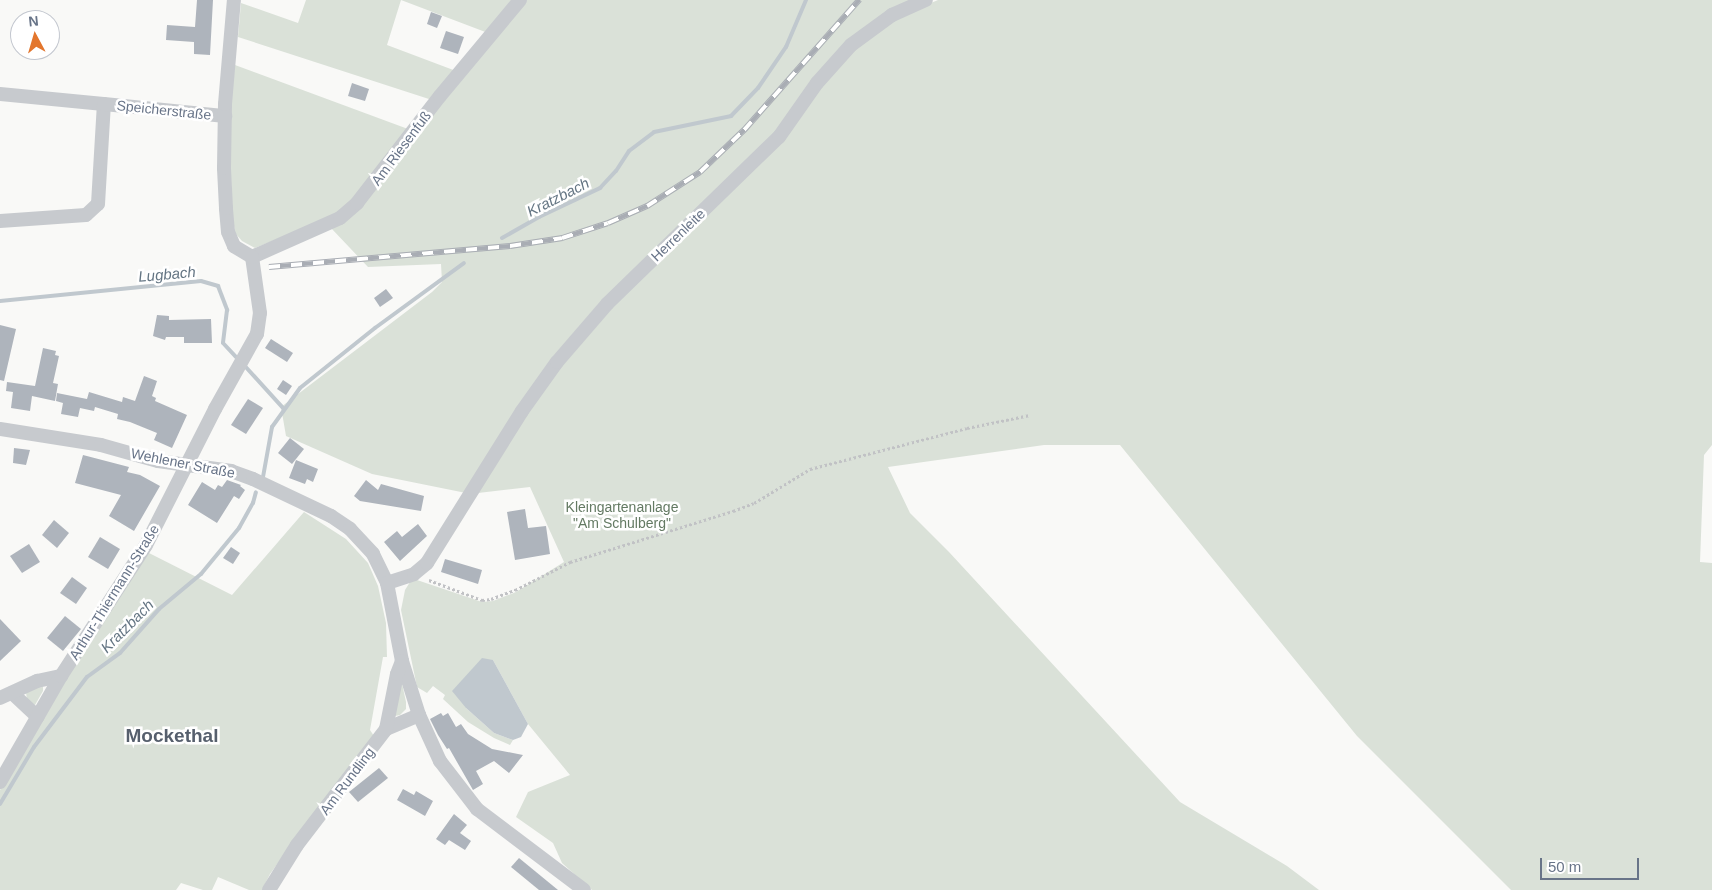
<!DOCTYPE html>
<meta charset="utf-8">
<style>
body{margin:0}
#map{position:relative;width:1712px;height:890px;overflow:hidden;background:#f9f9f7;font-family:Helvetica,sans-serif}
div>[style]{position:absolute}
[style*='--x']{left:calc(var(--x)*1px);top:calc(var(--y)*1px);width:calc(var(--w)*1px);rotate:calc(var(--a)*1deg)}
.green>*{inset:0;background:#dae1d8}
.water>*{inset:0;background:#c0c8ce}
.stream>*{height:4px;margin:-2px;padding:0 2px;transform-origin:2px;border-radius:2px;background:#c0c8ce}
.building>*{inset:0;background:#aeb4bc}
.path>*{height:2.5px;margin-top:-1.25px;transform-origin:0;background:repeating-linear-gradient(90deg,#c1c2c5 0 2.5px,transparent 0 5px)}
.minor>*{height:14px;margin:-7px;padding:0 7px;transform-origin:7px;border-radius:7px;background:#c7cace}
.rail>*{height:5.5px;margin-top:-2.75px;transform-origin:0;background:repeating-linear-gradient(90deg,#fff 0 11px,#a9adb4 0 22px);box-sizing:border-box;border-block:1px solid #a9adb4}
span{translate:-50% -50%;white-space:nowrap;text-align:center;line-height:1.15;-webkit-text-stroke:5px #fff;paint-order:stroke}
.street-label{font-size:14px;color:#687488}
.park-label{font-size:14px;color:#647a63}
.water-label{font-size:15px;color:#647583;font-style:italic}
.district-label{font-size:19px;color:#565f6d;font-weight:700}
.north{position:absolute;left:10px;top:10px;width:50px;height:50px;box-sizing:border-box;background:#fff;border:1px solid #c3c7cf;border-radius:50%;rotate:354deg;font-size:14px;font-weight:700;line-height:20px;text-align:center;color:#687488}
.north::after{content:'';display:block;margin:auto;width:18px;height:22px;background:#e3762d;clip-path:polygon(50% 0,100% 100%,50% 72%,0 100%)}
.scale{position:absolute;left:1540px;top:858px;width:99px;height:22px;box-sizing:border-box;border:2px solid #687488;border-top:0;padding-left:6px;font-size:15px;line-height:18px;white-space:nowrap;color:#687488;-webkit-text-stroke:4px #fff;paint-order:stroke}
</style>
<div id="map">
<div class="green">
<i style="clip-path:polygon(306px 0,515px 0,488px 33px,401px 0,387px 45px,456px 71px,432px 100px,238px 37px,241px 3px,298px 23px)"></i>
<i style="clip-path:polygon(527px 0,917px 0,891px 11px,775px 135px,604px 300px,466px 493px,372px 474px,286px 436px,281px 407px,432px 292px,442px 282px,441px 264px,368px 267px,331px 228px,446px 99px)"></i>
<i style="clip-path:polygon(938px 0,1712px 0,1712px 445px,1704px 455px,1700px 562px,1712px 563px,1712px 890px,1511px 890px,1357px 736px,1120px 445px,1044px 445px,888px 467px,910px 513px,949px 552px,1180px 802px,1287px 866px,1319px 890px,592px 890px,562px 863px,553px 843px,516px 817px,528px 792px,570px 775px,528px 724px,493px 660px,466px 708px,494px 733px,513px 740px,510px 745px,494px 738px,468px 722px,443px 699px,445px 695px,433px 686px,427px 693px,417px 687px,401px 610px,405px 590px,410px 582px,417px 580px,482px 602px,493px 601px,516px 592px,564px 562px,530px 487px,478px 493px,525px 414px,586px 333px,855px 46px,896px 18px)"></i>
<i style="clip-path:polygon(235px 65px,408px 129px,341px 213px,255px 248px,242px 241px,235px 233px,232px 212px,229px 108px)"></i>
<i style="clip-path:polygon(304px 512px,346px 539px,368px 563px,378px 586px,386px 623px,387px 657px,383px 657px,370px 730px,374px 736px,314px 813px,270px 874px,262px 890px,249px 890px,218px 877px,212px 890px,203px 890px,181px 883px,176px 890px,0 890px,0 790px,66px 680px,147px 552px,232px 595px)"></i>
<i style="clip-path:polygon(401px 679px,406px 702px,406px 709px,400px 715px,395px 716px)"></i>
<i style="clip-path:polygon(43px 687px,43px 691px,35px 705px,27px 700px,26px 692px,30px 688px)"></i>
</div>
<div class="water">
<i style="clip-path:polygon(482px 658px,493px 660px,528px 724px,521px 737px,513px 740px,494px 733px,466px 708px,452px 691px)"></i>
</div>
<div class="stream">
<i style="--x:502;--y:238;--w:43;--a:-29.6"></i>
<i style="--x:539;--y:217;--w:68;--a:-25.4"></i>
<i style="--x:600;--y:188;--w:23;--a:-47"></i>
<i style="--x:616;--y:171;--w:24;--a:-57"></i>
<i style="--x:629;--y:151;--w:31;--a:-37"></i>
<i style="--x:654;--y:132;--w:79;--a:-11.7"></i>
<i style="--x:731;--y:116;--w:39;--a:-46"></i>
<i style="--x:758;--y:88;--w:50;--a:-55.7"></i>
<i style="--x:786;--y:47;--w:51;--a:-66.9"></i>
<i style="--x:0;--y:301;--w:202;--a:-5.7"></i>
<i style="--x:201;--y:281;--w:18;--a:16"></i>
<i style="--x:218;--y:286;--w:26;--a:69"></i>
<i style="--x:227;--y:310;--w:33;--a:97"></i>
<i style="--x:223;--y:343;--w:22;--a:47"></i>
<i style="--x:243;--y:364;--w:61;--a:47.7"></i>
<i style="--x:263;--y:477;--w:51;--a:-79.8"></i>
<i style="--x:272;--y:427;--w:48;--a:-54.3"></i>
<i style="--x:300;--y:388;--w:96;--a:-38.7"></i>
<i style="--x:375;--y:328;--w:110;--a:-36.1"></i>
<i style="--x:0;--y:804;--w:66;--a:-59.2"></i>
<i style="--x:34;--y:747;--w:88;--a:-52.9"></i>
<i style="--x:87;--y:677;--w:41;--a:-36"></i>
<i style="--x:120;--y:653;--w:59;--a:-48.4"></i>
<i style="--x:159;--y:609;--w:55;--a:-39.8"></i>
<i style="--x:201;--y:574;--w:60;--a:-50.4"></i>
<i style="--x:239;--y:528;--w:29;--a:-61"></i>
<i style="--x:253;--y:503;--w:11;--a:-75"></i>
</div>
<div class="building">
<i style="clip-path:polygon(197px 0,213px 0,210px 55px,194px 54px,194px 42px,166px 40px,167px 25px,195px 27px)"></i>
<i style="clip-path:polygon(431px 12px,442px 16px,437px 28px,427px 24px)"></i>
<i style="clip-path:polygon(446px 31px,464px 37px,458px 54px,440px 48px)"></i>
<i style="clip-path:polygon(352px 83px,369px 89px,365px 101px,348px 96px)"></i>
<i style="clip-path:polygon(386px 289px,393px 298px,380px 307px,374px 298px)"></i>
<i style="clip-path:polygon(157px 315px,169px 316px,169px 320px,211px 319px,212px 343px,184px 343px,184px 337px,166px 337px,165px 340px,153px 336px)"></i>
<i style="clip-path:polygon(0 325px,16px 329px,4px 381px,0 380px)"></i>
<i style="clip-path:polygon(271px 339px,293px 353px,287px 362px,265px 348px)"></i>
<i style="clip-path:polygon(43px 348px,56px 351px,55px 355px,59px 356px,53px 383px,58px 384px,55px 401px,32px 396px,30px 411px,11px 408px,13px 392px,6px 391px,7px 382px,35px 386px)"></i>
<i style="clip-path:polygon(144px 376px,157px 381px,152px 396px,156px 398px,155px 401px,187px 415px,172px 448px,154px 440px,157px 433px,130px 422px,117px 419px,118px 414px,95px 407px,94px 411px,80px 408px,78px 417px,61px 414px,63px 403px,56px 401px,57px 393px,87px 399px,89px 392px,122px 402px,123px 397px,135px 401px)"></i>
<i style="clip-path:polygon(283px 380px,292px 386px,286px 395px,277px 389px)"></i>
<i style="clip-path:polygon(248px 399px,263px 408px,246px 434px,231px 425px)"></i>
<i style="clip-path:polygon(290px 438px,304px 449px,292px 464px,278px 453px)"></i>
<i style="clip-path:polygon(14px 448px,30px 450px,26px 465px,13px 463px)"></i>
<i style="clip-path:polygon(83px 455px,129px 467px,127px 472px,140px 475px,160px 486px,134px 531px,109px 516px,121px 495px,75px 483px)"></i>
<i style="clip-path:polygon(296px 460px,318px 469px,313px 482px,307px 479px,305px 484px,289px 478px)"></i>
<i style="clip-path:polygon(227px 480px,241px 485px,240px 486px,245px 490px,239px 499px,234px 496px,217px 523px,188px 505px,202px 482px,215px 490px,218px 485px,222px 487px)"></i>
<i style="clip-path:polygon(366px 480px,378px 490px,381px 484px,424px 496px,421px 511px,360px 501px,354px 496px)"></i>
<i style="clip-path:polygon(525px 509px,528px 528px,546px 526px,550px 554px,515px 560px,507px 512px)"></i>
<i style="clip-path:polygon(54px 520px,69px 533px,57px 548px,42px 535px)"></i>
<i style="clip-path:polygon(418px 524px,427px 536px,400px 561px,384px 542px,397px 531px,402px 537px)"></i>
<i style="clip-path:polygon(100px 537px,120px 549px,108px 569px,88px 557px)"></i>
<i style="clip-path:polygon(29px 544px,40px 562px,22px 573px,10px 556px)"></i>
<i style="clip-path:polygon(231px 547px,240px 553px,233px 564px,223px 558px)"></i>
<i style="clip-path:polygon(445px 559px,482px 570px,478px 584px,441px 572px)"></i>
<i style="clip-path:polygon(72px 577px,87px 588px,76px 604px,60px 593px)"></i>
<i style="clip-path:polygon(65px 616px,81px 629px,63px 651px,47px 638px)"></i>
<i style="clip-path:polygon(0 619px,21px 641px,0 661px)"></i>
<i style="clip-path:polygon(441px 713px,443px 716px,448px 713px,456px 727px,461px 724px,468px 734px,492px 749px,523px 755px,509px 773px,494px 761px,476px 771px,483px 784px,473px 790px,449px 748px,447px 749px,438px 735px,430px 719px)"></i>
<i style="clip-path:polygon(379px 768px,388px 778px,358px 802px,349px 792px)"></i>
<i style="clip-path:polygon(403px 789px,414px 795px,416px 791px,433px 801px,425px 816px,397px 800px)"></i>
<i style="clip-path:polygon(454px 814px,467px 825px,460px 833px,471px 841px,465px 850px,449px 840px,445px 845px,436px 839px)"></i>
<i style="clip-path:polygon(519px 858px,558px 890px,539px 890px,511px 867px)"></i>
</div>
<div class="path">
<i style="--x:429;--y:580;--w:57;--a:20.7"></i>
<i style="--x:482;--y:600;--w:9;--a:-6"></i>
<i style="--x:491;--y:599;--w:26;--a:-21"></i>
<i style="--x:515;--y:590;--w:62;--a:-27"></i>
<i style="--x:570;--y:562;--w:171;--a:-17.4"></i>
<i style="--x:733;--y:511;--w:22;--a:-21"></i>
<i style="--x:754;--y:503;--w:66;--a:-31.3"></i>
<i style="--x:810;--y:469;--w:162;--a:-14.6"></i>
<i style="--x:967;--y:428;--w:64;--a:-11.7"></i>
</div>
<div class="minor">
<i style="--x:0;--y:94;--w:104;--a:5.5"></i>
<i style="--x:0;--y:221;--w:86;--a:-4"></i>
<i style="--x:86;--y:215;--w:16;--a:-43"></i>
<i style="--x:98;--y:204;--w:100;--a:-86.6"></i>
<i style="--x:104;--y:104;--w:122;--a:5.7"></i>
<i style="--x:252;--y:257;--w:96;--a:-23.9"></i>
<i style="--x:340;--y:218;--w:23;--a:-41"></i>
<i style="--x:357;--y:203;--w:135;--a:-52.2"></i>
<i style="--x:440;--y:96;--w:125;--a:-50.2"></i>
<i style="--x:0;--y:429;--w:102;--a:9"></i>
<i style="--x:101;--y:445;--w:59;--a:15.7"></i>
<i style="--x:158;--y:461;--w:74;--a:7.8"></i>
<i style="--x:231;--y:471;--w:23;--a:20"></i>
<i style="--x:253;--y:479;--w:86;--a:25.4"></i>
<i style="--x:331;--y:516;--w:23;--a:34"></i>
<i style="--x:350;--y:529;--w:34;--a:47"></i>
<i style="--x:373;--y:554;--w:32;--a:64"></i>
<i style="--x:387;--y:583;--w:79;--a:79.1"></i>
<i style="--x:402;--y:661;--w:57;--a:72.5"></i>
<i style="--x:419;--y:715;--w:51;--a:65.5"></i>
<i style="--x:440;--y:761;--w:61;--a:52.4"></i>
<i style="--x:477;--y:809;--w:134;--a:37.1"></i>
<i style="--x:387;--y:583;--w:28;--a:-18"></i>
<i style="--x:414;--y:574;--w:17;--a:-40"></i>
<i style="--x:427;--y:563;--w:179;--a:-58"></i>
<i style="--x:522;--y:411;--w:60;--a:-54.5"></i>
<i style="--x:557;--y:362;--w:77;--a:-49.2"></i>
<i style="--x:607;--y:304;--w:240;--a:-44.2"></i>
<i style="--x:779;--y:137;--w:66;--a:-54.9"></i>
<i style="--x:817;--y:83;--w:51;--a:-48.2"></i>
<i style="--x:851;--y:45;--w:51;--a:-36.2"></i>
<i style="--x:892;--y:15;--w:37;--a:-24"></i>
<i style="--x:12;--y:693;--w:35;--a:43"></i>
<i style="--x:0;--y:698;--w:41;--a:-24.7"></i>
<i style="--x:37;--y:681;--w:25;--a:-12"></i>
<i style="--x:386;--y:729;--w:36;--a:-23"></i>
<i style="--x:0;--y:782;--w:122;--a:-60.1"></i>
<i style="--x:61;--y:676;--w:156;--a:-57"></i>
<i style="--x:146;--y:545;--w:153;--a:-63.1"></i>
<i style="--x:215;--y:409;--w:86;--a:-60.8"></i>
<i style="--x:257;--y:334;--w:21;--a:-82"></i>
<i style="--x:260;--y:313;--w:57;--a:-98.1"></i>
<i style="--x:252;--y:257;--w:21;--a:-149"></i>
<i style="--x:234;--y:246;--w:15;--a:-113"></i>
<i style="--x:228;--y:232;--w:24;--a:-95"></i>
<i style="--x:226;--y:208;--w:40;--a:-92.9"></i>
<i style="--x:224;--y:168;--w:64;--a:-89.1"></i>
<i style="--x:225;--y:104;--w:104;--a:-85.1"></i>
<i style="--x:269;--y:890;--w:53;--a:-58.1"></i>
<i style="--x:297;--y:845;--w:146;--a:-52.5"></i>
<i style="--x:386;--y:729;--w:56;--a:-78.7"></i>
<i style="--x:397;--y:674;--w:14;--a:-69"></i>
</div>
<div class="rail">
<i style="--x:269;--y:267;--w:242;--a:-5"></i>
<i style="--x:510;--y:246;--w:53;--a:-8.7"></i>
<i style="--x:562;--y:238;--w:48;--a:-18.1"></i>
<i style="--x:608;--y:223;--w:43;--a:-23.6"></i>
<i style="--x:647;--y:206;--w:63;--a:-32.7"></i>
<i style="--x:700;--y:172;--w:61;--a:-43.7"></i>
<i style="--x:744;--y:130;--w:174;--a:-48.5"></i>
</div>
<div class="street-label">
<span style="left:164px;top:110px;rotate:6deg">Speicherstraße</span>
<span style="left:401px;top:148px;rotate:-53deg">Am Riesenfuß</span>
<span style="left:678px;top:235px;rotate:-44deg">Herrenleite</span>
<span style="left:183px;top:463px;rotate:11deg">Wehlener Straße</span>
<span style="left:114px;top:592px;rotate:-58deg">Arthur-Thiermann-Straße</span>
<span style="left:347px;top:781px;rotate:-53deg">Am Rundling</span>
</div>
<div class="park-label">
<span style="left:622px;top:515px">Kleingartenanlage<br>"Am Schulberg"</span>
</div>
<div class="water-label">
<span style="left:558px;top:197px;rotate:-27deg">Kratzbach</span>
<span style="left:167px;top:274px;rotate:-5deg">Lugbach</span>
<span style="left:127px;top:626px;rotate:-45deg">Kratzbach</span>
</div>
<div class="district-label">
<span style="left:172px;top:736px">Mockethal</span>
</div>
<div class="north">N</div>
<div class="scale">50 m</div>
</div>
